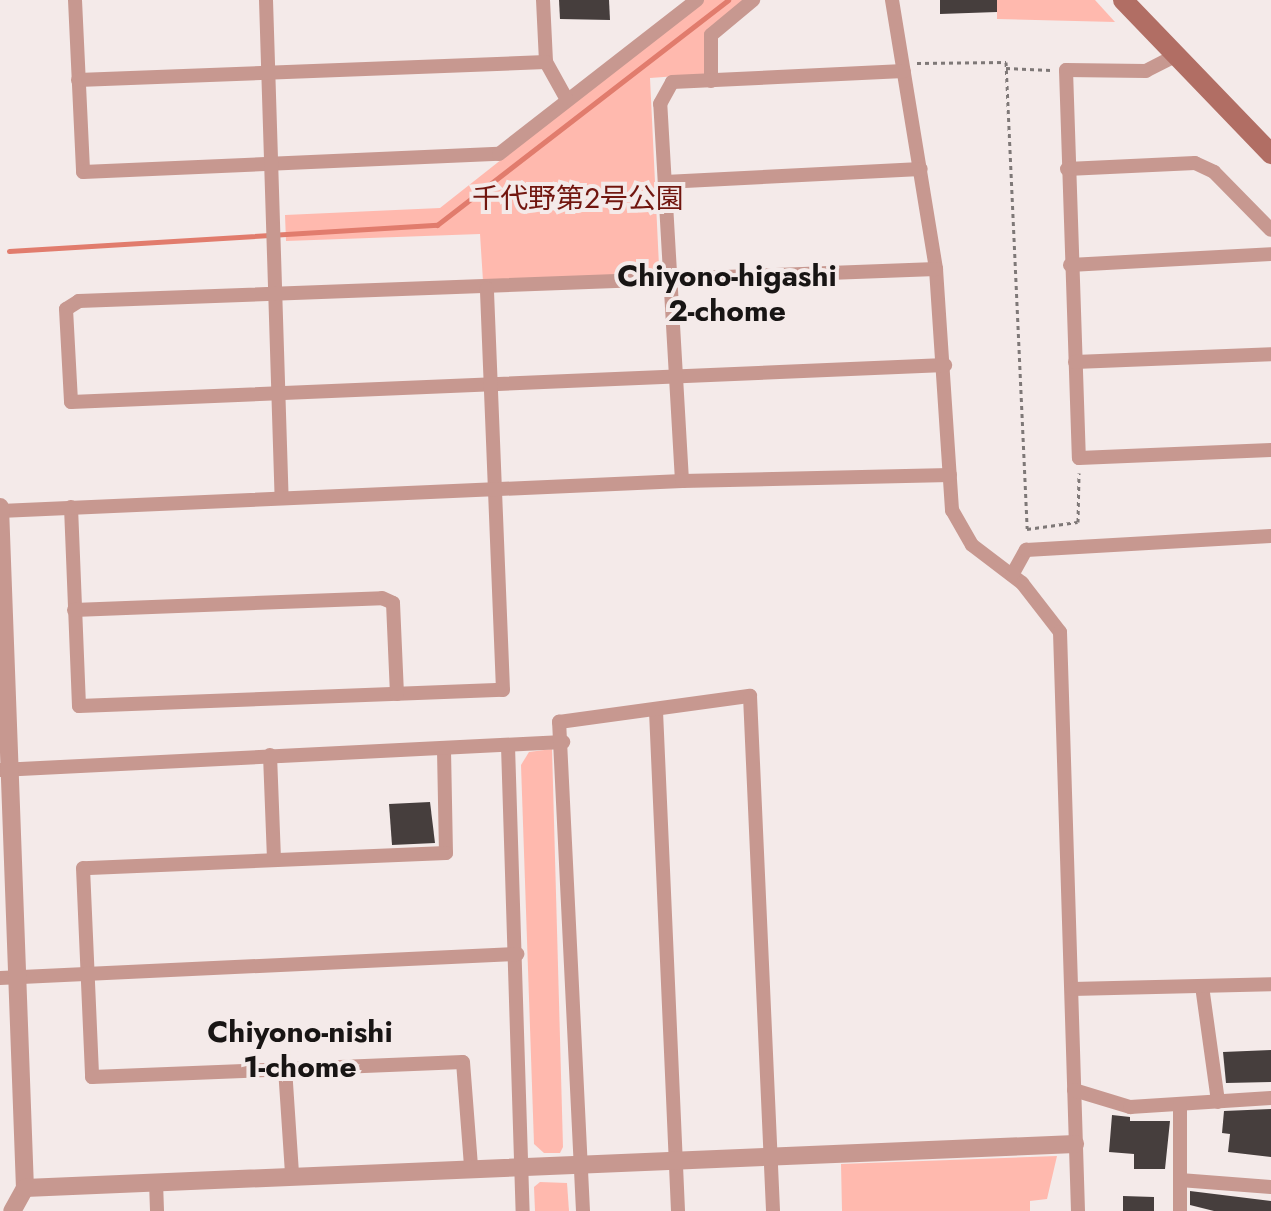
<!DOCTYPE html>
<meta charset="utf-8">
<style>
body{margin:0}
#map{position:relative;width:1271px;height:1211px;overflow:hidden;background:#f4eae9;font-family:Jost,"Noto Sans JP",sans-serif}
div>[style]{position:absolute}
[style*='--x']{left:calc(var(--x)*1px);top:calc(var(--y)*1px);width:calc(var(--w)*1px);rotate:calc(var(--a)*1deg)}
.green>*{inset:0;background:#ffb9ae}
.stream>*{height:5px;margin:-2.5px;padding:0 2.5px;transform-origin:2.5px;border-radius:2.5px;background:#e17c6d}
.building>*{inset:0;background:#463e3d}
.path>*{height:3px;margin-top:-1.5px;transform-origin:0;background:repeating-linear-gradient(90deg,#7e7877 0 4px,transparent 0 8px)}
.minor>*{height:14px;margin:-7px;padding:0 7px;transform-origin:7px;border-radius:7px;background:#c79890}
.tertiary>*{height:18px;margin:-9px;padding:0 9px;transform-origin:9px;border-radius:9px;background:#c79890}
.secondary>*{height:20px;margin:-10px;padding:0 10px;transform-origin:10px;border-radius:10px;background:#b16e64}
span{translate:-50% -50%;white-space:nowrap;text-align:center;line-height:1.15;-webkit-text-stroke:8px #f4eae9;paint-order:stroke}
.park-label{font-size:28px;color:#71160f}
.neighbourhood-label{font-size:30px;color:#181514;font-weight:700}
</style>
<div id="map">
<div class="green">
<i style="clip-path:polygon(704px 0,744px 0,705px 34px,705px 74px,650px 78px,659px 266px,653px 273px,483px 281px,480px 234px,286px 241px,285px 215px,440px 208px)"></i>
<i style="clip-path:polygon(997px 0,1095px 0,1115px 22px,997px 19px)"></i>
<i style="clip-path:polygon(552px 749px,563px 1147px,560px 1153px,544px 1153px,534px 1144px,521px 765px,529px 752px)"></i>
<i style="clip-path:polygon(1057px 1156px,1047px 1199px,1030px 1201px,1030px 1211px,842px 1211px,841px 1164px)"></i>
<i style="clip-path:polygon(540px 1182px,567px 1183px,569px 1211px,535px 1211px,534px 1187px)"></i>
</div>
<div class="stream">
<i style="--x:9;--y:251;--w:429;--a:-3.5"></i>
<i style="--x:437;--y:225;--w:368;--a:-37.7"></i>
</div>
<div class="building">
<i style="clip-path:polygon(559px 0,609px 0,610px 20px,560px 19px)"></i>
<i style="clip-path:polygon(940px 0,997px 0,997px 12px,940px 14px)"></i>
<i style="clip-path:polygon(430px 802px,435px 843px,392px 845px,389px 804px)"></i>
<i style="clip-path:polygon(1271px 1050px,1271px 1082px,1226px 1083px,1223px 1052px)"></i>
<i style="clip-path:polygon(1271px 1109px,1271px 1157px,1228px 1152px,1230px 1134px,1222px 1133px,1224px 1111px)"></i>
<i style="clip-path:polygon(1112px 1115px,1130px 1117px,1130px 1121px,1170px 1121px,1165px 1169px,1134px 1169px,1134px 1154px,1109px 1152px)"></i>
<i style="clip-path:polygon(1190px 1191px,1271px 1201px,1271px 1211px,1214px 1211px,1190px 1205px)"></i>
<i style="clip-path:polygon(1123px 1196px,1154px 1197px,1154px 1211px,1123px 1211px)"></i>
</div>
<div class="path">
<i style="--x:917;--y:63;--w:89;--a:-0.6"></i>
<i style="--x:1006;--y:62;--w:467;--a:87.4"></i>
<i style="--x:1027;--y:529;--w:51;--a:-7.8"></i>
<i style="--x:1078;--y:522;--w:49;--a:-88.8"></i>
<i style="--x:1006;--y:68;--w:45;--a:2.5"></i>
</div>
<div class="minor">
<i style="--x:75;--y:0;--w:172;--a:87.3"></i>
<i style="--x:83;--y:172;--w:416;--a:-2.5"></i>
<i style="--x:499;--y:154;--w:251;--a:-37.9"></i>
<i style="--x:266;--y:0;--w:496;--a:88.2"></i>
<i style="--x:543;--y:0;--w:62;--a:87.2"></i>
<i style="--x:546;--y:62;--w:41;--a:60.9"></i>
<i style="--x:892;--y:0;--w:273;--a:80.7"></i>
<i style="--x:936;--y:269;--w:242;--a:86.2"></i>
<i style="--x:952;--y:510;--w:40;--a:60.3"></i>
<i style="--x:972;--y:545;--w:63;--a:37.2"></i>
<i style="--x:1022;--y:583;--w:62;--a:52.2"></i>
<i style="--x:1060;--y:632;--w:579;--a:88.22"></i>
<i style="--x:1173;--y:57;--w:30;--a:153"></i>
<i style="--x:1146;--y:71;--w:80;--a:-179.3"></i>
<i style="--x:1066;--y:70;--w:388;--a:88.1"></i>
<i style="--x:1079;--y:458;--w:192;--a:-2.4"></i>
<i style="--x:78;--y:80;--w:468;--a:-2.2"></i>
<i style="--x:711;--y:81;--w:46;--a:-90"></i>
<i style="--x:711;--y:35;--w:55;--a:-39.8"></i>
<i style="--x:1067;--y:169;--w:128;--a:-2.7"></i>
<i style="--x:1195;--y:163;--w:21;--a:25"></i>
<i style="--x:1214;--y:172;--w:81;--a:45.5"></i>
<i style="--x:665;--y:182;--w:256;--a:-2.9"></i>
<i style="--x:1070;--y:265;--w:201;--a:-3.1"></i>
<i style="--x:936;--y:269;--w:858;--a:177.86"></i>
<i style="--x:79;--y:301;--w:15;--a:148"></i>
<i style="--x:66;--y:309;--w:93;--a:86.9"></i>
<i style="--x:71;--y:402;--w:875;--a:-2.42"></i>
<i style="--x:1075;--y:362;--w:196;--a:-2.3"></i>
<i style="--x:682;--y:481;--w:378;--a:-93.3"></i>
<i style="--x:660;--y:104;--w:25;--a:-61"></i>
<i style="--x:672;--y:82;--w:232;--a:-2.7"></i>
<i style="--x:71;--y:507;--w:199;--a:87.7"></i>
<i style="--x:79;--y:706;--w:424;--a:-2.2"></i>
<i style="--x:503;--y:690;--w:402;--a:-92.3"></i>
<i style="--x:0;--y:511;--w:683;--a:-2.52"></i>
<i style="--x:682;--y:481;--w:268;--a:-1.3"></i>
<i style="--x:1012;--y:575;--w:29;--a:-61"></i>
<i style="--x:1026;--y:550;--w:245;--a:-3.3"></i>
<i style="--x:74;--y:610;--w:308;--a:-2.2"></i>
<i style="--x:382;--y:598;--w:12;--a:24"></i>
<i style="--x:393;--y:603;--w:91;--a:87.5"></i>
<i style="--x:656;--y:711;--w:500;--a:87.48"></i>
<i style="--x:508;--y:746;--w:465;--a:88.2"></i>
<i style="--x:444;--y:750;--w:103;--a:88.9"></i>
<i style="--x:446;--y:853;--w:363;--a:177.6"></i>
<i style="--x:83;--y:868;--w:209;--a:87.5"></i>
<i style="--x:92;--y:1077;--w:371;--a:-2.3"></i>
<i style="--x:463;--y:1062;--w:105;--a:85.6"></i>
<i style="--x:270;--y:755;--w:105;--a:87.8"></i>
<i style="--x:0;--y:770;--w:564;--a:-2.85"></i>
<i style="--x:0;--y:978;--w:518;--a:-2.66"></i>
<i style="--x:1202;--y:986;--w:117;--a:82.1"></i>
<i style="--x:1072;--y:989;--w:199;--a:-1.4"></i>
<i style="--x:285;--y:1068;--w:106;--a:86.2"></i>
<i style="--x:1074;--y:1090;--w:59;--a:16.9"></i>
<i style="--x:1130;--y:1107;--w:141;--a:-3.7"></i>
<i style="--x:1180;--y:1180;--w:91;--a:4.4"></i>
<i style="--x:156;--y:1182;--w:29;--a:88"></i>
<i style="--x:583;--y:1211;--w:490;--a:-92.8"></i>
<i style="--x:559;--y:722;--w:193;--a:-7.8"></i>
<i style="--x:750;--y:696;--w:516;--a:87.44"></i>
<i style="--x:1180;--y:1211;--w:107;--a:-90"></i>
</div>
<div class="tertiary">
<i style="--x:0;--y:507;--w:681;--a:87.9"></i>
<i style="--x:25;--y:1188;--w:26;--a:119"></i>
<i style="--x:25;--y:1188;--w:1051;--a:-2.4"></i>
</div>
<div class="secondary">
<i style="--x:1123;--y:0;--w:214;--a:46.1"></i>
</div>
<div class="park-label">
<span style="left:578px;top:199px">千代野第２号公園</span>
</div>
<div class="neighbourhood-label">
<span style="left:727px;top:293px">Chiyono-higashi<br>2-chome</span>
<span style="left:300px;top:1049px">Chiyono-nishi<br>1-chome</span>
</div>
</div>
